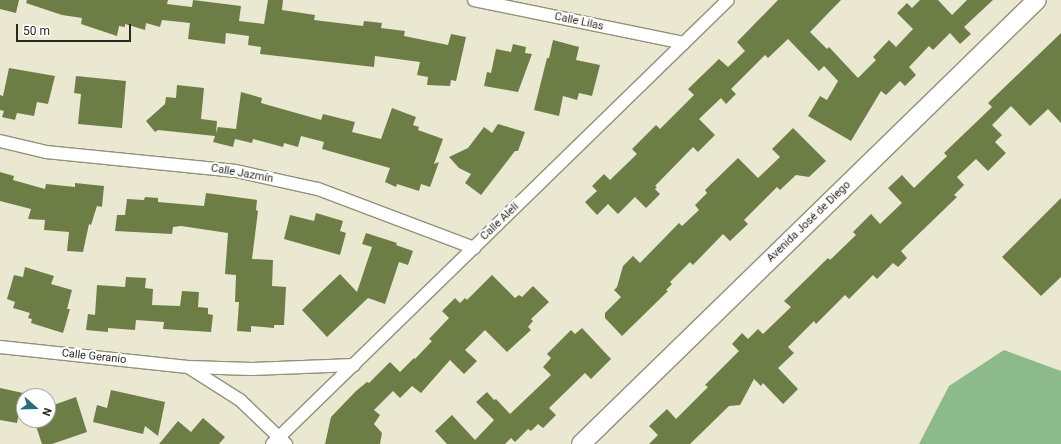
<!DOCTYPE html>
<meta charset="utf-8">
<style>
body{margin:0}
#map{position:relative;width:1061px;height:444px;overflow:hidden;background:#ebe8d1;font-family:Roboto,sans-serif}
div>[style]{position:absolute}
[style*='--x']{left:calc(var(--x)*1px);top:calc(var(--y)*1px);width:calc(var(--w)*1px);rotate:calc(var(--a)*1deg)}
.water>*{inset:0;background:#8cba8b}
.building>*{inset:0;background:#6c7e46}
.roads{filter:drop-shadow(1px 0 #93917b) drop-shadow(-1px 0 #93917b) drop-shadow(0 1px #93917b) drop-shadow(0 -1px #93917b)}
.street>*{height:12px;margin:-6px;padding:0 6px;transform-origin:6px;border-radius:6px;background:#fff}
.secondary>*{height:18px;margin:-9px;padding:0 9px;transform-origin:9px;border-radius:9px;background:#fff}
span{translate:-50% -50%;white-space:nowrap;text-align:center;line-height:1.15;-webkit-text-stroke:4px #fff;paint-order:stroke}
.street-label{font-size:11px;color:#2a2920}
.north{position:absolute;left:16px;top:388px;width:40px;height:40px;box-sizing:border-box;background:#fff;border:1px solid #aaa9a6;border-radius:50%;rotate:110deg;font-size:11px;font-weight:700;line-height:16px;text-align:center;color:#2a2920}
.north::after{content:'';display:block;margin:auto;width:14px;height:18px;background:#266f79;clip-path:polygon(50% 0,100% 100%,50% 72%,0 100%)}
.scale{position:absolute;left:16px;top:24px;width:115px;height:18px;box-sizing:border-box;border:2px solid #2a2920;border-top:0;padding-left:5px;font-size:12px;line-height:14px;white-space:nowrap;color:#2a2920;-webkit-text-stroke:3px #fff;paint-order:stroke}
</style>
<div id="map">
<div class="water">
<i style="clip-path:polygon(1004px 350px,1061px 371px,1061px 444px,919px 444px,949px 386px)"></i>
</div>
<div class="building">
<i style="clip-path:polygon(0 0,19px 0,16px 13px,0 9px)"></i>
<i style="clip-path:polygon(27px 0,168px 0,167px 4px,192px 7px,193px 0,241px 6px,239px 21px,264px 24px,268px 0,283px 0,282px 10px,315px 15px,314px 20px,363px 26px,364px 21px,382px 23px,381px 28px,405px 31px,404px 36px,448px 45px,451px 34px,466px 37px,456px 81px,451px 80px,450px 86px,427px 85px,428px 77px,417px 75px,420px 62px,375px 56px,374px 67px,260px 54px,261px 47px,248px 45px,249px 36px,226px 33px,225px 44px,188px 39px,190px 23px,162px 20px,160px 27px,146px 23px,145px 30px,125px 24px,125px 27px,119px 26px,117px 36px,81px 24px,82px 18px,62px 15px,26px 3px)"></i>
<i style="clip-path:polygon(778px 0,841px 0,810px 32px,827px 49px,829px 47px,858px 78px,876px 60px,873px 57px,889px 40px,896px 47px,913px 29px,897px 13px,907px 3px,912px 8px,920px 0,938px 0,952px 15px,967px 0,993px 0,964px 27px,971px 34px,960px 44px,950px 33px,933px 50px,929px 46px,909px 67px,916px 75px,905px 86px,900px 81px,886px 95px,881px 91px,851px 141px,808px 116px,820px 96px,827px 100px,838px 81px,824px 66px,819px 71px,788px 39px,768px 58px,765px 55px,731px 89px,736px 94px,726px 104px,721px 98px,699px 119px,715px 135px,698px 152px,693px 147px,655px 186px,657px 187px,655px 189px,660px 194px,646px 208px,635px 197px,618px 214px,608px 204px,597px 215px,585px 202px,597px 191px,592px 186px,604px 174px,610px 180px,637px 154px,632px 149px,656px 125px,660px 129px,694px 95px,688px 89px,719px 59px,728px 67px,745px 51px,737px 42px)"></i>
<i style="clip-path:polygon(1061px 33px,1061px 123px,1048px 109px,1030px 126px,1011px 106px,992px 125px,1002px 135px,995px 142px,1006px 153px,988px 171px,976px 159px,957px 177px,964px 185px,954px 195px,957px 197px,901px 251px,907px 258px,898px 267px,893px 263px,877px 279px,873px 275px,849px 299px,845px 295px,816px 324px,814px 321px,788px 347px,794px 353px,778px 368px,798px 389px,783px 404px,763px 383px,761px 386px,754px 379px,740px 405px,729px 406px,690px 444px,649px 444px,658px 435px,649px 426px,667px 409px,676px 419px,708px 387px,705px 385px,739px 351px,732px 344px,742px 333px,748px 339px,758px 329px,763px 334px,791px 307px,784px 301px,828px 258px,830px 260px,856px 235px,853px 232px,871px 214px,880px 224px,902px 203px,888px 188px,902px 175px,914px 188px,947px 156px,944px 153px,992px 107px,988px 103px)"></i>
<i style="clip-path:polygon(553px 40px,579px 47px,576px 60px,600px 65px,592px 96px,579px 93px,577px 100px,563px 96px,559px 116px,534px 110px,547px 58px,549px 58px)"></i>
<i style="clip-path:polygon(513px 44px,526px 47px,525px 53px,532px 54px,518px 92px,484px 86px,487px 72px,491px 73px,496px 49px,511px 52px)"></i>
<i style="clip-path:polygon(9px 68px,55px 76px,48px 104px,37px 102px,34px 116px,17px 113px,15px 120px,2px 117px,4px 111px,0 110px,0 95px,3px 96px)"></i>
<i style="clip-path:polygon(76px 76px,126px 81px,122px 128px,78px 124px,81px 94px,74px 93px)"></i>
<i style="clip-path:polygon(177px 85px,204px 88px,201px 119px,217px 121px,216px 133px,218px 127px,236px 129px,241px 92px,262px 98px,261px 103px,321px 120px,323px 114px,355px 122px,352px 132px,381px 139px,392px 108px,416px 117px,413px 125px,419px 127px,418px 130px,443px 139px,434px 164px,439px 162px,430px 187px,421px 184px,419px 191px,397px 184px,396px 187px,385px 182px,390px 168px,322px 149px,324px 142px,301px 136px,298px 147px,284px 143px,283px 147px,253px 139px,252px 143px,235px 139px,233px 147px,213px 142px,215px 136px,158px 130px,155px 132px,146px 121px,165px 104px,166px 97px,176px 98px)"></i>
<i style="clip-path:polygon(498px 124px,525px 132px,518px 151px,515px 151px,481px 195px,465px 183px,471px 174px,459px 168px,449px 157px,468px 148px,484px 127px,492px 133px)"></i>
<i style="clip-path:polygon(793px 128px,826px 161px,809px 177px,796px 175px,780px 190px,777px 187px,744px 220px,748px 224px,730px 241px,723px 234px,693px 265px,690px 262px,670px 282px,672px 284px,666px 290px,668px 291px,622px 336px,605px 318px,605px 313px,621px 297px,614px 290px,617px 287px,623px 266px,633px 256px,640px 263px,679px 223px,682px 226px,699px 210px,695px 205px,707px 193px,705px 190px,738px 158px,758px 178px,780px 157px,772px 149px)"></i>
<i style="clip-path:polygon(0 172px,14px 176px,13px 180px,45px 189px,46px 184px,75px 187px,75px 183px,104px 186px,102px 207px,97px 206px,91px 225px,89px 224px,83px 252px,67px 251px,69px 232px,44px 230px,45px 220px,28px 219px,31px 209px,0 201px)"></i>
<i style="clip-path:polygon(206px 193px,257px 200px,256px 210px,258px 211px,252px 259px,273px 260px,272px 286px,286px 287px,284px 325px,274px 325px,274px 328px,251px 326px,251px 332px,237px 331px,239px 302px,235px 302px,236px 275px,225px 274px,228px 233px,181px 226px,173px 227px,172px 234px,115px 231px,117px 215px,125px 215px,127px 199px,144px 200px,145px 197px,158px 198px,158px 202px,204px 206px)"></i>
<i style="clip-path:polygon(1061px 198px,1061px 277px,1041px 296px,1002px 257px)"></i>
<i style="clip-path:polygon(316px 213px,343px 221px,340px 231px,346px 233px,340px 255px,284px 239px,290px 215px,314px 221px)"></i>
<i style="clip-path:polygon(366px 233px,397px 243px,396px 245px,413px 251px,408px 265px,399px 262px,385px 304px,368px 298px,327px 337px,302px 310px,340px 274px,357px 292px,372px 247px,362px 244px)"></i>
<i style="clip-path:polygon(25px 267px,54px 276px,51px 284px,72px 290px,67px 309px,70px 309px,63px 333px,31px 323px,32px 319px,28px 318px,30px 313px,13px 308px,15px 302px,7px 299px,14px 275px,23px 277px)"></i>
<i style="clip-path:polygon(492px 275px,515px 298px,519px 295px,522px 297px,533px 286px,549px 302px,531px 319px,533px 321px,528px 327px,531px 330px,507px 352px,485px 330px,465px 350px,477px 361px,464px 374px,450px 360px,421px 393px,412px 386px,400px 398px,393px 391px,374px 410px,380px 415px,374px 424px,382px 433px,380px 444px,325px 444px,331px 417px,356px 391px,367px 382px,369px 383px,390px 362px,400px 372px,414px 358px,415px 359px,432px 341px,429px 339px,449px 318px,442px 311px,455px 298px,460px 303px,465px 298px,467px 300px)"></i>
<i style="clip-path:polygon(126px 277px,146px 278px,145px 288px,153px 289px,152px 305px,180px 306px,182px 291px,199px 292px,198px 307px,208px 308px,208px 314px,213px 315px,211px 332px,163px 329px,164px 322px,136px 320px,135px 330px,108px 328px,108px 332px,86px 330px,88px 314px,95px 315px,97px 285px,125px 287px)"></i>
<i style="clip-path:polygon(582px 328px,611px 359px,591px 379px,585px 373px,549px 408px,556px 415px,543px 428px,538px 424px,531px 431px,528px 429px,515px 442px,511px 438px,505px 444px,447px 444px,435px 431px,452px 415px,475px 440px,494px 420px,476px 402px,487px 392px,494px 400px,496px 399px,510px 414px,551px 375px,543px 367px,551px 358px,547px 354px,571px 330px,575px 334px)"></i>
<i style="clip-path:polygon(0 388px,23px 393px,17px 423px,0 420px)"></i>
<i style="clip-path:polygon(111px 390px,165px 402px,158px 436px,145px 426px,143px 434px,93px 422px,97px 405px,107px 408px)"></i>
<i style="clip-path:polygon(76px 397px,87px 432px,52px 444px,42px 444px,34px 420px,48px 420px,48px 407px)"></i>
<i style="clip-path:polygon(203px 418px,225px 437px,219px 444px,159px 444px,178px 421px,191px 432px)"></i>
</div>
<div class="roads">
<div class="street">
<i style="--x:474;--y:0;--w:214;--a:11.6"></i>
<i style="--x:0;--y:141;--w:47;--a:13.4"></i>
<i style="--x:46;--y:152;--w:191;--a:5.7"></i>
<i style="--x:236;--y:171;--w:84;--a:12.4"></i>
<i style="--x:318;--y:189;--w:167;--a:20.7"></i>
<i style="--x:0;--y:347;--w:189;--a:6.1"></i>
<i style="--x:188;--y:367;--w:62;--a:32.4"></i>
<i style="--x:240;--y:400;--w:64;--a:43.7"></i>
<i style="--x:189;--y:367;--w:63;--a:1.8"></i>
<i style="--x:252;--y:369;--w:102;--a:-2.2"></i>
<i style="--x:272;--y:444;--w:636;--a:-44.24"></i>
</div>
<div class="secondary">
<i style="--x:581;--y:444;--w:636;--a:-44.24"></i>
</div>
</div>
<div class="street-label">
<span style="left:579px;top:22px;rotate:12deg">Calle Lilas</span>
<span style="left:242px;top:174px;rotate:10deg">Calle Jazmín</span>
<span style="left:500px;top:222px;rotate:-44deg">Calle Alelí</span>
<span style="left:809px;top:222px;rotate:-44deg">Avenida José de Diego</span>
<span style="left:94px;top:357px;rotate:6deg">Calle Geranio</span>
</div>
<div class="north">N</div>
<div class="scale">50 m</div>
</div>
